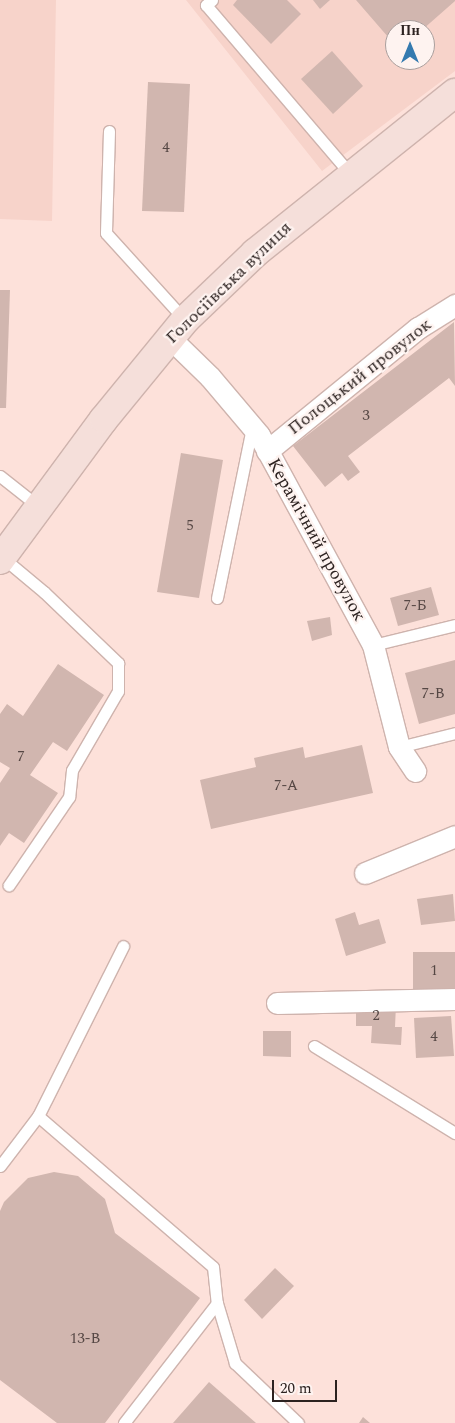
<!DOCTYPE html>
<meta charset="utf-8">
<style>
body{margin:0}
#map{position:relative;width:455px;height:1423px;overflow:hidden;background:#fde1da;font-family:Spectral,serif}
div>[style]{position:absolute}
[style*='--x']{left:calc(var(--x)*1px);top:calc(var(--y)*1px);width:calc(var(--w)*1px);rotate:calc(var(--a)*1deg)}
.built>*{inset:0;background:#f7d3ca}
.building>*{inset:0;background:#d1b6af}
.roads{filter:drop-shadow(1px 0 #ceb3ad) drop-shadow(-1px 0 #ceb3ad) drop-shadow(0 1px #ceb3ad) drop-shadow(0 -1px #ceb3ad)}
.lane>*{height:11px;margin:-5.5px;padding:0 5.5px;transform-origin:5.5px;border-radius:5.5px;background:#fff}
.street>*{height:21px;margin:-10.5px;padding:0 10.5px;transform-origin:10.5px;border-radius:10.5px;background:#fff}
.secondary>*{height:28px;margin:-14px;padding:0 14px;transform-origin:14px;border-radius:14px;background:#f5dfda}
span{translate:-50% -50%;white-space:nowrap;text-align:center;line-height:1.15;-webkit-text-stroke:4.5px #fef3f0;paint-order:stroke}
.number-label{font-size:15px;color:#554744}
.number-label span{-webkit-text-stroke-width:0}
.street-label{font-size:18px;color:#2c2220}
.north{position:absolute;left:385px;top:20px;width:50px;height:50px;box-sizing:border-box;background:#fef3f0;border:1px solid #aa9f9d;border-radius:50%;rotate:0deg;font-size:14px;font-weight:700;line-height:20px;text-align:center;color:#2c2220}
.north::after{content:'';display:block;margin:auto;width:18px;height:22px;background:#347aaf;clip-path:polygon(50% 0,100% 100%,50% 72%,0 100%)}
.scale{position:absolute;left:272px;top:1380px;width:65px;height:22px;box-sizing:border-box;border:2px solid #2c2220;border-top:0;padding-left:6px;font-size:15px;line-height:18px;white-space:nowrap;color:#2c2220;-webkit-text-stroke:4px #fef3f0;paint-order:stroke}
</style>
<div id="map">
<div class="built">
<i style="clip-path:polygon(0 0,56px 0,52px 221px,0 219px)"></i>
<i style="clip-path:polygon(evenodd,186px 0,455px 0,455px 71px,322px 171px,186px 0,395px 30px,425px 30px,425px 60px,395px 60px,395px 30px)"></i>
</div>
<div class="building">
<i style="clip-path:polygon(237px 0,287px 0,301px 14px,271px 44px,233px 5px)"></i>
<i style="clip-path:polygon(313px 0,330px 0,320px 9px)"></i>
<i style="clip-path:polygon(356px 0,455px 0,455px 1px,422px 30px,395px 30px,395px 45px)"></i>
<i style="clip-path:polygon(332px 51px,363px 86px,333px 114px,301px 79px)"></i>
<i style="clip-path:polygon(148px 82px,190px 84px,184px 212px,142px 211px)"></i>
<i style="clip-path:polygon(0 290px,10px 290px,6px 408px,0 408px)"></i>
<i style="clip-path:polygon(454px 322px,455px 386px,449px 378px,348px 456px,360px 472px,348px 481px,342px 473px,325px 487px,293px 446px)"></i>
<i style="clip-path:polygon(181px 453px,223px 460px,199px 598px,157px 592px)"></i>
<i style="clip-path:polygon(431px 587px,439px 615px,398px 626px,390px 598px)"></i>
<i style="clip-path:polygon(330px 617px,332px 635px,312px 641px,307px 621px)"></i>
<i style="clip-path:polygon(455px 660px,455px 714px,419px 724px,405px 673px)"></i>
<i style="clip-path:polygon(58px 664px,104px 695px,67px 751px,53px 742px,30px 775px,58px 793px,24px 843px,9px 833px,0 846px,0 783px,10px 768px,0 762px,0 714px,7px 704px,23px 716px)"></i>
<i style="clip-path:polygon(362px 745px,373px 793px,211px 829px,200px 780px,256px 767px,254px 758px,303px 747px,305px 758px)"></i>
<i style="clip-path:polygon(453px 894px,455px 921px,421px 925px,417px 899px)"></i>
<i style="clip-path:polygon(355px 912px,359px 925px,379px 919px,386px 943px,346px 956px,335px 919px)"></i>
<i style="clip-path:polygon(413px 952px,455px 952px,455px 991px,413px 991px)"></i>
<i style="clip-path:polygon(356px 1004px,396px 1005px,395px 1027px,402px 1027px,401px 1045px,371px 1043px,372px 1026px,356px 1026px)"></i>
<i style="clip-path:polygon(451px 1016px,454px 1056px,416px 1058px,414px 1018px)"></i>
<i style="clip-path:polygon(263px 1031px,291px 1031px,291px 1057px,263px 1056px)"></i>
<i style="clip-path:polygon(54px 1172px,78px 1176px,105px 1199px,115px 1233px,200px 1298px,105px 1423px,57px 1423px,0 1380px,0 1211px,4px 1202px,28px 1178px)"></i>
<i style="clip-path:polygon(275px 1268px,294px 1286px,262px 1319px,244px 1300px)"></i>
<i style="clip-path:polygon(209px 1382px,256px 1423px,173px 1423px)"></i>
<i style="clip-path:polygon(363px 1417px,370px 1423px,359px 1423px)"></i>
</div>
<div class="roads">
<div class="lane">
<i style="--x:212;--y:0;--w:8;--a:140"></i>
<i style="--x:206;--y:5;--w:223;--a:49.5"></i>
<i style="--x:109;--y:131;--w:102;--a:91.7"></i>
<i style="--x:106;--y:233;--w:118;--a:47.8"></i>
<i style="--x:0;--y:476;--w:48;--a:38.3"></i>
<i style="--x:2;--y:557;--w:55;--a:39.8"></i>
<i style="--x:44;--y:592;--w:103;--a:43.8"></i>
<i style="--x:118;--y:663;--w:28;--a:90"></i>
<i style="--x:118;--y:691;--w:91;--a:120.2"></i>
<i style="--x:72;--y:770;--w:27;--a:96"></i>
<i style="--x:69;--y:797;--w:107;--a:124.3"></i>
<i style="--x:217;--y:598;--w:174;--a:-78.4"></i>
<i style="--x:373;--y:645;--w:84;--a:-13.7"></i>
<i style="--x:399;--y:747;--w:58;--a:-14"></i>
<i style="--x:314;--y:1046;--w:166;--a:31.7"></i>
<i style="--x:38;--y:1116;--w:231;--a:40.8"></i>
<i style="--x:213;--y:1267;--w:36;--a:84"></i>
<i style="--x:217;--y:1303;--w:152;--a:127.8"></i>
<i style="--x:0;--y:1166;--w:63;--a:-52.8"></i>
<i style="--x:38;--y:1116;--w:190;--a:-63.4"></i>
<i style="--x:217;--y:1303;--w:63;--a:73.3"></i>
<i style="--x:235;--y:1363;--w:87;--a:43.6"></i>
</div>
<div class="street">
<i style="--x:169;--y:337;--w:57;--a:44.3"></i>
<i style="--x:210;--y:377;--w:76;--a:49.8"></i>
<i style="--x:259;--y:435;--w:239;--a:61.5"></i>
<i style="--x:373;--y:645;--w:105;--a:75.7"></i>
<i style="--x:399;--y:747;--w:29;--a:56"></i>
<i style="--x:267;--y:451;--w:195;--a:-39.2"></i>
<i style="--x:418;--y:328;--w:44;--a:-31.9"></i>
<i style="--x:365;--y:873;--w:97;--a:-22.3"></i>
<i style="--x:277;--y:1003;--w:178;--a:-1.3"></i>
</div>
<div class="secondary">
<i style="--x:0;--y:560;--w:175;--a:-53.6"></i>
<i style="--x:104;--y:419;--w:128;--a:-50.7"></i>
<i style="--x:185;--y:320;--w:97;--a:-43.7"></i>
<i style="--x:255;--y:253;--w:256;--a:-38.7"></i>
</div>
</div>
<div class="number-label">
<span style="left:166px;top:148px">4</span>
<span style="left:366px;top:416px">3</span>
<span style="left:190px;top:526px">5</span>
<span style="left:415px;top:606px">7-Б</span>
<span style="left:433px;top:694px">7-В</span>
<span style="left:21px;top:757px">7</span>
<span style="left:286px;top:786px">7-А</span>
<span style="left:434px;top:971px">1</span>
<span style="left:376px;top:1016px">2</span>
<span style="left:434px;top:1037px">4</span>
<span style="left:85px;top:1339px">13-В</span>
</div>
<div class="street-label">
<span style="left:229px;top:283px;rotate:-44deg">Голосіївська вулиця</span>
<span style="left:360px;top:377px;rotate:-38deg">Полоцький провулок</span>
<span style="left:316px;top:540px;rotate:61deg">Керамічний провулок</span>
</div>
<div class="north">Пн</div>
<div class="scale">20 m</div>
</div>
